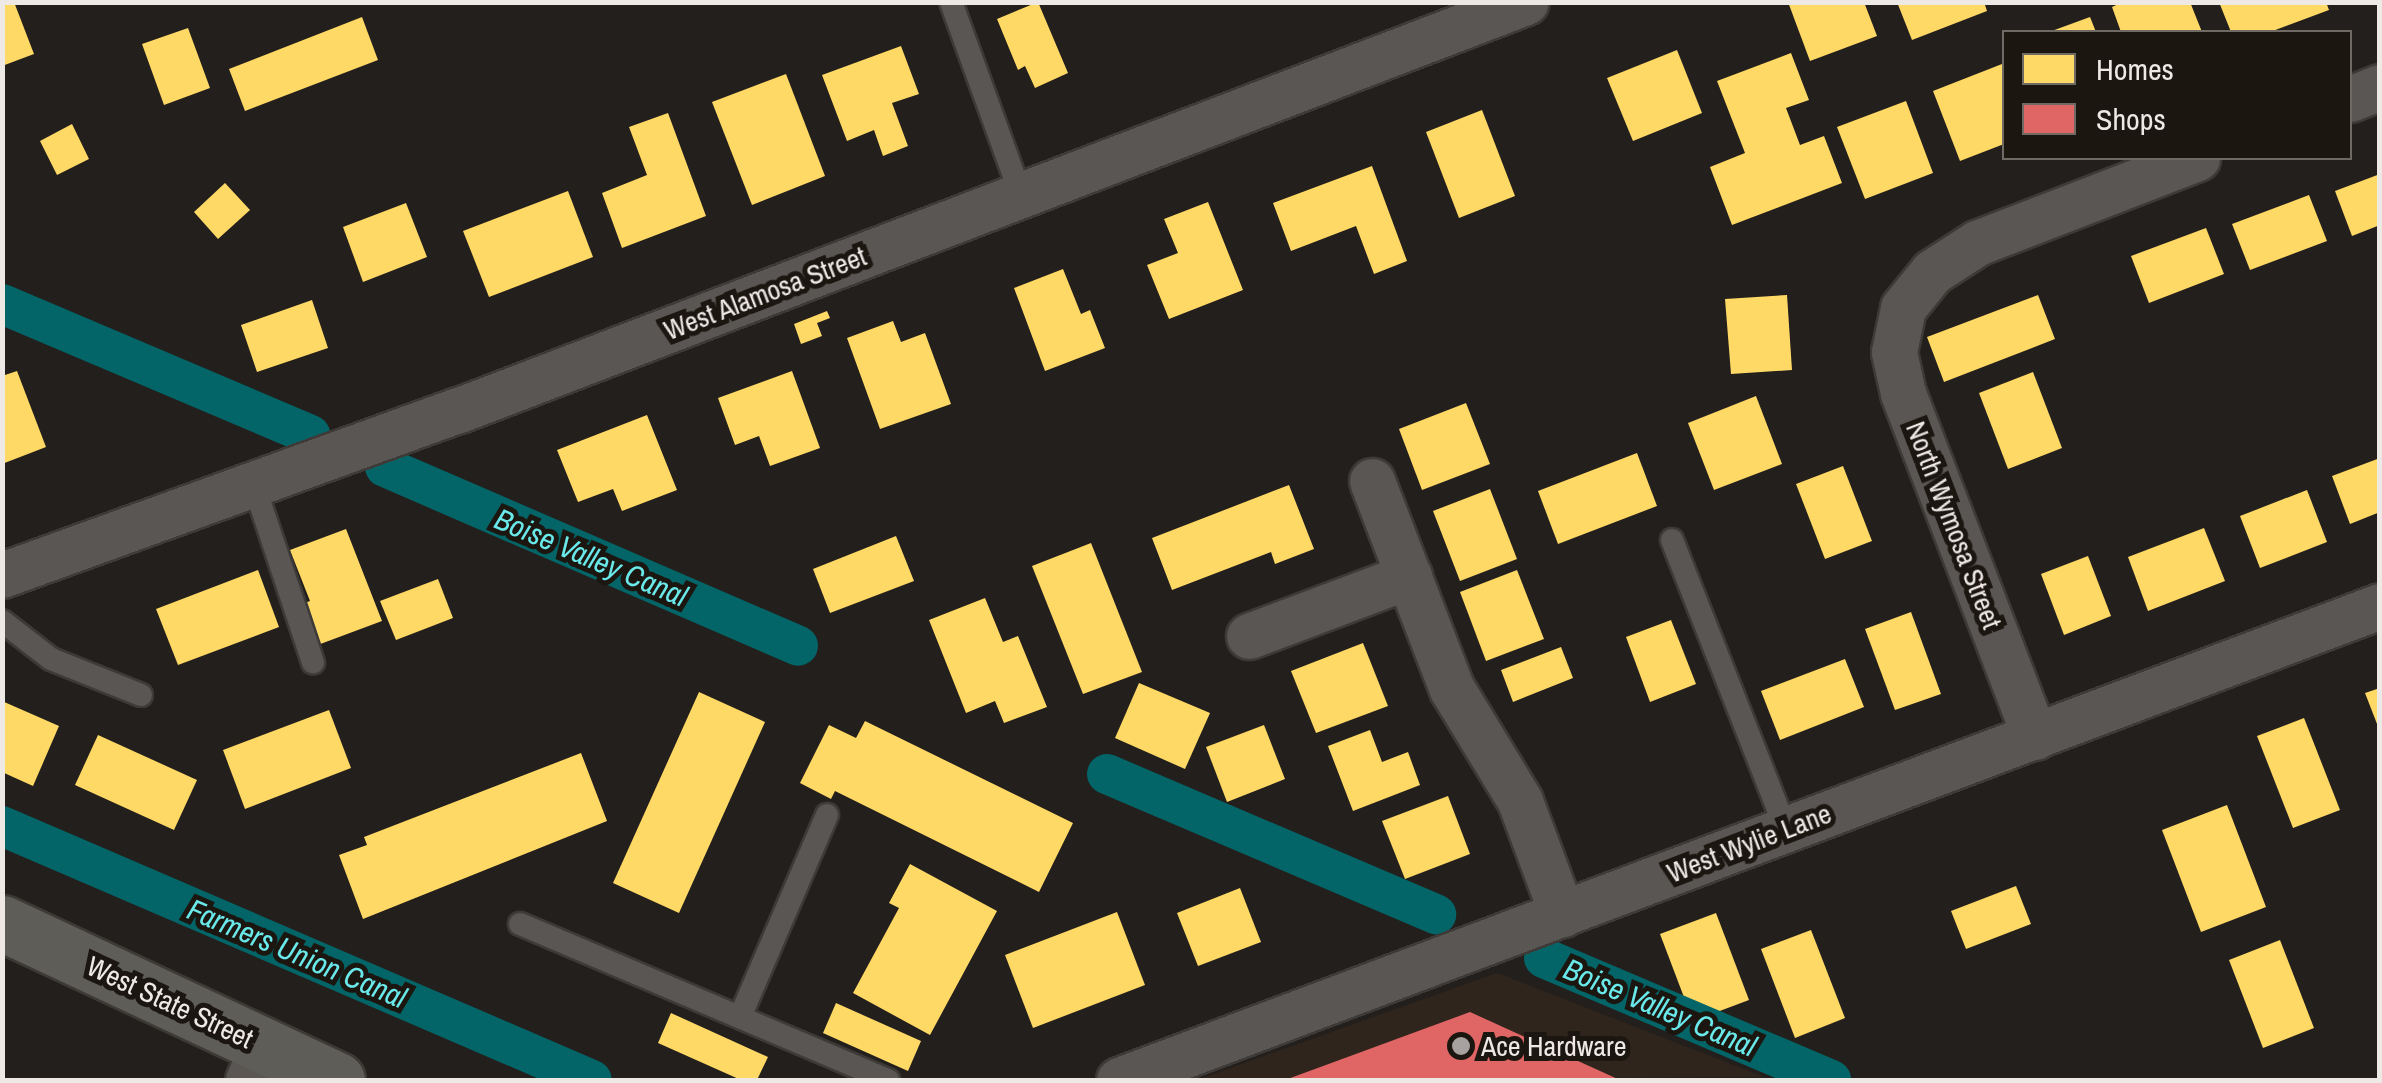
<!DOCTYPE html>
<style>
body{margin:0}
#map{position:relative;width:2382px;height:1083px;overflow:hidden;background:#231f1c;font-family:"Archivo Narrow",sans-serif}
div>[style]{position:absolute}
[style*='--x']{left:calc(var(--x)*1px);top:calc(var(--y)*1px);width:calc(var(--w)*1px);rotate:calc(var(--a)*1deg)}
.built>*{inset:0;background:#30251c}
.homes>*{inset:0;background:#ffd966}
.shops>*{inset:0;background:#e06666}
.canal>*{height:40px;margin:-20px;padding:0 20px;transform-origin:20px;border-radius:20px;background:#036567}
.roads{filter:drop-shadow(2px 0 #3d3a37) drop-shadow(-2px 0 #3d3a37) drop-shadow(0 2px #3d3a37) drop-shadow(0 -2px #3d3a37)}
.service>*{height:22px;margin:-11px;padding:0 11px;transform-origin:11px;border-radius:11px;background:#595653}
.minor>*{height:45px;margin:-22.5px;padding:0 22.5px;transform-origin:22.5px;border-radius:22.5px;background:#595653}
.primary>*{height:55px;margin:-27.5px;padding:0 27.5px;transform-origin:27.5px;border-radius:27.5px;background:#5e5d58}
.dots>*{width:28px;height:28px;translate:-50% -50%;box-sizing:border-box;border:5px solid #1c1610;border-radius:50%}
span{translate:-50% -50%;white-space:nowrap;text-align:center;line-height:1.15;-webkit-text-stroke:10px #1c1610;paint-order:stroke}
.street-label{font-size:28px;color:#eee9e5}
.poi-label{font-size:28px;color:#eee9e5}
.left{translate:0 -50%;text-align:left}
.water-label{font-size:30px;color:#6ae9eb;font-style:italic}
.frame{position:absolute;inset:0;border:5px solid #eee9e5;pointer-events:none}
.legend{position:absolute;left:2002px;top:30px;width:350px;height:130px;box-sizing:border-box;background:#1c1610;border:2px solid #706a65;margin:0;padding:12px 18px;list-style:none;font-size:30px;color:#eee9e5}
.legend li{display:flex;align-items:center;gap:20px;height:50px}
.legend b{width:50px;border:2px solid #706a65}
</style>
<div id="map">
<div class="built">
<i style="clip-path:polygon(1497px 973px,1764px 1077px,1197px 1080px)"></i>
</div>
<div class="homes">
<i style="clip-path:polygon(2px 2px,14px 2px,34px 54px,2px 66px)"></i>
<i style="clip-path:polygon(1038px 2px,1068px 73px,1035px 88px,1025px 66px,1018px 70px,997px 19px)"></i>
<i style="clip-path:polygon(1788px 2px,1864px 2px,1877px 36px,1810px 61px)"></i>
<i style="clip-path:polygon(1897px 2px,1984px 2px,1987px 11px,1912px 40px)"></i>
<i style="clip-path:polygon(2123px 2px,2190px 2px,2202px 32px,2121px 32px,2112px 7px)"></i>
<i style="clip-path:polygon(2219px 2px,2326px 2px,2329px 10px,2270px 32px,2231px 32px)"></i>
<i style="clip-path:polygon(362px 17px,378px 60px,245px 111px,229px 69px)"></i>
<i style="clip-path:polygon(2090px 17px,2096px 32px,2049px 32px)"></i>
<i style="clip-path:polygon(188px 28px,210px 88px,164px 105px,142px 44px)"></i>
<i style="clip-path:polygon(901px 46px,919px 94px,892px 103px,908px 146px,883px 156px,874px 130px,847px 141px,822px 75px)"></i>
<i style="clip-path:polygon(1677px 50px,1702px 113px,1633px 141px,1607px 78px)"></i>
<i style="clip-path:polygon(1791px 53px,1809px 100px,1786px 108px,1800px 145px,1824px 136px,1842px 183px,1732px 225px,1710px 167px,1745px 153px,1717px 81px)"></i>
<i style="clip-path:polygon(2002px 64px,2004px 144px,1960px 161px,1933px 91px)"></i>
<i style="clip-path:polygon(786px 74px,825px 176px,752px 205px,712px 102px)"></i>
<i style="clip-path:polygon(1906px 101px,1933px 173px,1865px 199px,1837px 127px)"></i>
<i style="clip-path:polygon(1482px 110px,1515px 196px,1459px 218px,1426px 132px)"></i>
<i style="clip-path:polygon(668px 113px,706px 216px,622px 248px,602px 193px,647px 175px,629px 127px)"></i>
<i style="clip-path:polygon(72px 124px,89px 159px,57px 175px,40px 141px)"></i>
<i style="clip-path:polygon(1372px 166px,1407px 261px,1374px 274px,1356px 226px,1291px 251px,1273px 203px)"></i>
<i style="clip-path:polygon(2380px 174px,2380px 225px,2352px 236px,2335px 191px)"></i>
<i style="clip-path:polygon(225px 183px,250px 210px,218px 239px,194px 212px)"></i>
<i style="clip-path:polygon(568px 191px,593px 257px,489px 297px,463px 231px)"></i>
<i style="clip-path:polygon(2309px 195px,2327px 241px,2250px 270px,2232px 224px)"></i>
<i style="clip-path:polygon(1208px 202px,1243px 290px,1169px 319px,1147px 265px,1178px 253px,1164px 219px)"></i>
<i style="clip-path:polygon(406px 203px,427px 257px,363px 282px,343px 227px)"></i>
<i style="clip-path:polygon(2206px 228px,2224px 274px,2149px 303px,2131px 256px)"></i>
<i style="clip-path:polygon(1063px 269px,1081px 314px,1090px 310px,1105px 348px,1045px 371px,1014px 288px)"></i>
<i style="clip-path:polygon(1787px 295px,1792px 370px,1731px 374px,1725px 299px)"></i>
<i style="clip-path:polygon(2038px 295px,2055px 339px,1944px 382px,1927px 337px)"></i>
<i style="clip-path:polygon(312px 300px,328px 348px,257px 372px,241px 325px)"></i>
<i style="clip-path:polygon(827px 311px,830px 318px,817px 323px,822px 336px,801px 344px,794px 324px)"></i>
<i style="clip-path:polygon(893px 321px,901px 342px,925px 333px,951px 404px,880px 429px,847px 338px)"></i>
<i style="clip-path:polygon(17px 371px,46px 447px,2px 464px,2px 376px)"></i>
<i style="clip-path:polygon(792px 371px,820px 448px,770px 466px,759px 436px,735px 445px,718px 398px)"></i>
<i style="clip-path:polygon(2033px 372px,2062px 448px,2008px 469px,1979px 393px)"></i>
<i style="clip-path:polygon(1756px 396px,1782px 464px,1714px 490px,1688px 423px)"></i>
<i style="clip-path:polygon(1466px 403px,1490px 464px,1422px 490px,1399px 429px)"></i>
<i style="clip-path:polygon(647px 415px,677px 490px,622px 511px,613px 489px,578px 502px,557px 450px)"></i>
<i style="clip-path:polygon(1637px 453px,1657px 506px,1558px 544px,1538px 491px)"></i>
<i style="clip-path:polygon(2380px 458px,2380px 512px,2350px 524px,2332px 476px)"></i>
<i style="clip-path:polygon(1843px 466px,1872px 541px,1825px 559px,1796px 484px)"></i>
<i style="clip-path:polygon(1289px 485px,1314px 549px,1275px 564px,1271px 552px,1172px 590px,1152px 538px)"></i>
<i style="clip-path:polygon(1490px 489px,1517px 559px,1460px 581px,1433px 511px)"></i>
<i style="clip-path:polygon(2307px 490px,2327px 542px,2260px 568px,2240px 516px)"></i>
<i style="clip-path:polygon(2204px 528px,2225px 581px,2148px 611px,2128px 557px)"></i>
<i style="clip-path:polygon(346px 529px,382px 621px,315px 646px,299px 605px,310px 601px,290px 550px)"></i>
<i style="clip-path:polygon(896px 536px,914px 581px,830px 613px,813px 569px)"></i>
<i style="clip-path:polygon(1091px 543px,1142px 672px,1083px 694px,1032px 566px)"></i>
<i style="clip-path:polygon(2088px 556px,2111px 616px,2064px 635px,2041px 574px)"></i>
<i style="clip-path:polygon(258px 570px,279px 627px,178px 665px,156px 609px)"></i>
<i style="clip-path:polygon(1517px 570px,1544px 639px,1486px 661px,1460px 592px)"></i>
<i style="clip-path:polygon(438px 579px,453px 618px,396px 640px,380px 601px)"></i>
<i style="clip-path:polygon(985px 598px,1003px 642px,1018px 636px,1047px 707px,1004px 723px,995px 701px,966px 713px,929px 620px)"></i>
<i style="clip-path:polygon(1911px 612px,1941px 694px,1895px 710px,1865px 629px)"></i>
<i style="clip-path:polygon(1671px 620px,1696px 684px,1650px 702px,1626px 637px)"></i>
<i style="clip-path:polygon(1363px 643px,1388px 706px,1316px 733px,1291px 671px)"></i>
<i style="clip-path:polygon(1561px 647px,1573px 678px,1513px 702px,1501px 670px)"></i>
<i style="clip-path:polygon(1845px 659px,1864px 707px,1780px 740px,1761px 691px)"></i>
<i style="clip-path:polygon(1139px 683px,1210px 713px,1185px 769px,1115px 738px)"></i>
<i style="clip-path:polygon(2380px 688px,2380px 729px,2379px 729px,2365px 693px)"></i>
<i style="clip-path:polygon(699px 692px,765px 722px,679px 913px,613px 883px)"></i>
<i style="clip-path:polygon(2px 701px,59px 726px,33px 786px,2px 772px)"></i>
<i style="clip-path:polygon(329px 710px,351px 768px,245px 809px,223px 750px)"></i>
<i style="clip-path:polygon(2304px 718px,2340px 810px,2293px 828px,2257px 736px)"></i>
<i style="clip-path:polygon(865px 721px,1073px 823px,1039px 892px,835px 791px,831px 799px,800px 783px,829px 725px,856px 738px)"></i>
<i style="clip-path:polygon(1264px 725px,1285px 779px,1227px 802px,1206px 747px)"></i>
<i style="clip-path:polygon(1370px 730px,1382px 762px,1408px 752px,1420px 785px,1353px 811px,1328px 746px)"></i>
<i style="clip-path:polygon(98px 735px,197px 780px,174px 830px,75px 785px)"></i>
<i style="clip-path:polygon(581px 753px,607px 821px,363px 919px,339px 855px,367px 845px,364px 837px)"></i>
<i style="clip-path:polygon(1448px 796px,1470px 854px,1405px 879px,1382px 821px)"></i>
<i style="clip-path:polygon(2227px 805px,2266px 907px,2201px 932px,2162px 830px)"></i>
<i style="clip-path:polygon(910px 864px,997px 911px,930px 1035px,853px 993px,899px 908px,889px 903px)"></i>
<i style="clip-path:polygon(2016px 886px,2031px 924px,1966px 949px,1951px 911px)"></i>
<i style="clip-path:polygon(1240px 888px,1261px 942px,1198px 966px,1177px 913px)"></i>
<i style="clip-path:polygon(1117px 912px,1145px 985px,1033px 1028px,1005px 955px)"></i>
<i style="clip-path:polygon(1716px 913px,1749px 1000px,1693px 1021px,1660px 934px)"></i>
<i style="clip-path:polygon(1811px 930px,1845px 1018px,1795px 1038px,1761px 949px)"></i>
<i style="clip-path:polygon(2280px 940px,2314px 1028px,2263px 1048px,2229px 960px)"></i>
<i style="clip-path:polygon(836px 1003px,921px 1041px,908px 1071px,823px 1033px)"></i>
<i style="clip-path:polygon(671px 1013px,768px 1057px,757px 1080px,741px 1080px,658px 1043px)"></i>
</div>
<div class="shops">
<i style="clip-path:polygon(1470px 1012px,1620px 1080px,1285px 1080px)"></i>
</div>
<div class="canal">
<i style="--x:2;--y:304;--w:335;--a:23"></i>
<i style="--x:385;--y:467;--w:450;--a:23.4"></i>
<i style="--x:1107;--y:774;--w:358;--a:23.1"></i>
<i style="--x:2;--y:826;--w:642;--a:23.29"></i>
<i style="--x:1544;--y:958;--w:312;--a:23"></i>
</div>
<div class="roads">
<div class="service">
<i style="--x:951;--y:2;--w:205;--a:70.1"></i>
<i style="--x:254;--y:485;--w:187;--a:71.6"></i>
<i style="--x:1672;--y:540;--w:311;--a:68.5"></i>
<i style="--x:2;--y:621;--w:62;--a:37.8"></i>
<i style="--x:51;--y:659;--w:97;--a:21.8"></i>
<i style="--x:520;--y:924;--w:400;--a:23"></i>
<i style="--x:740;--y:1017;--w:220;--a:-66.7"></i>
</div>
<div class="minor">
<i style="--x:2350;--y:99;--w:32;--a:-22"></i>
<i style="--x:1372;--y:481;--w:223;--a:69"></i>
<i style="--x:1452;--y:689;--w:131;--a:58.7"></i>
<i style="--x:1520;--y:801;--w:121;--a:69.6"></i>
<i style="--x:2;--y:575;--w:486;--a:-19.9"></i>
<i style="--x:459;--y:410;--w:1142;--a:-20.93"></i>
<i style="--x:1249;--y:636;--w:171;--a:-20.6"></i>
<i style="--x:2035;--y:737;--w:368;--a:-111"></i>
<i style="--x:1903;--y:393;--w:42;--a:-102.4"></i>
<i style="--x:1894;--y:352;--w:45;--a:-78.4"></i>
<i style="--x:1903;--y:308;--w:46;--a:-51.1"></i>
<i style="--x:1932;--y:272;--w:54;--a:-32.8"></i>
<i style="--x:1977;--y:243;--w:236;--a:-21.1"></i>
<i style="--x:248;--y:1080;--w:36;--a:-66"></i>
<i style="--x:1119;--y:1080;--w:1347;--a:-20.6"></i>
</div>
<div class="primary">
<i style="--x:2;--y:923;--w:370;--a:25.1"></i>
</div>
</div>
<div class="dots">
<i style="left:1461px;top:1046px;background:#a7a29f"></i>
</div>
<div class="street-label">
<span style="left:765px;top:293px;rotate:-21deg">West Alamosa Street</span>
<span style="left:1954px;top:525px;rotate:69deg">North Wymosa Street</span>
<span style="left:1749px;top:843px;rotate:-21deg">West Wylie Lane</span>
<span style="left:170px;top:1002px;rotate:25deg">West State Street</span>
</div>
<div class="poi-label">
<span class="left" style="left:1481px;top:1046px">Ace Hardware</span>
</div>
<div class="water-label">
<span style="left:591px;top:557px;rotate:23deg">Boise Valley Canal</span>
<span style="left:297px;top:953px;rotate:23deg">Farmers Union Canal</span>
<span style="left:1660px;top:1007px;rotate:23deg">Boise Valley Canal</span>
</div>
<div class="frame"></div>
<ul class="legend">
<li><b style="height:28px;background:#ffd966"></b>Homes</li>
<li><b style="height:28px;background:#e06666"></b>Shops</li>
</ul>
</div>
